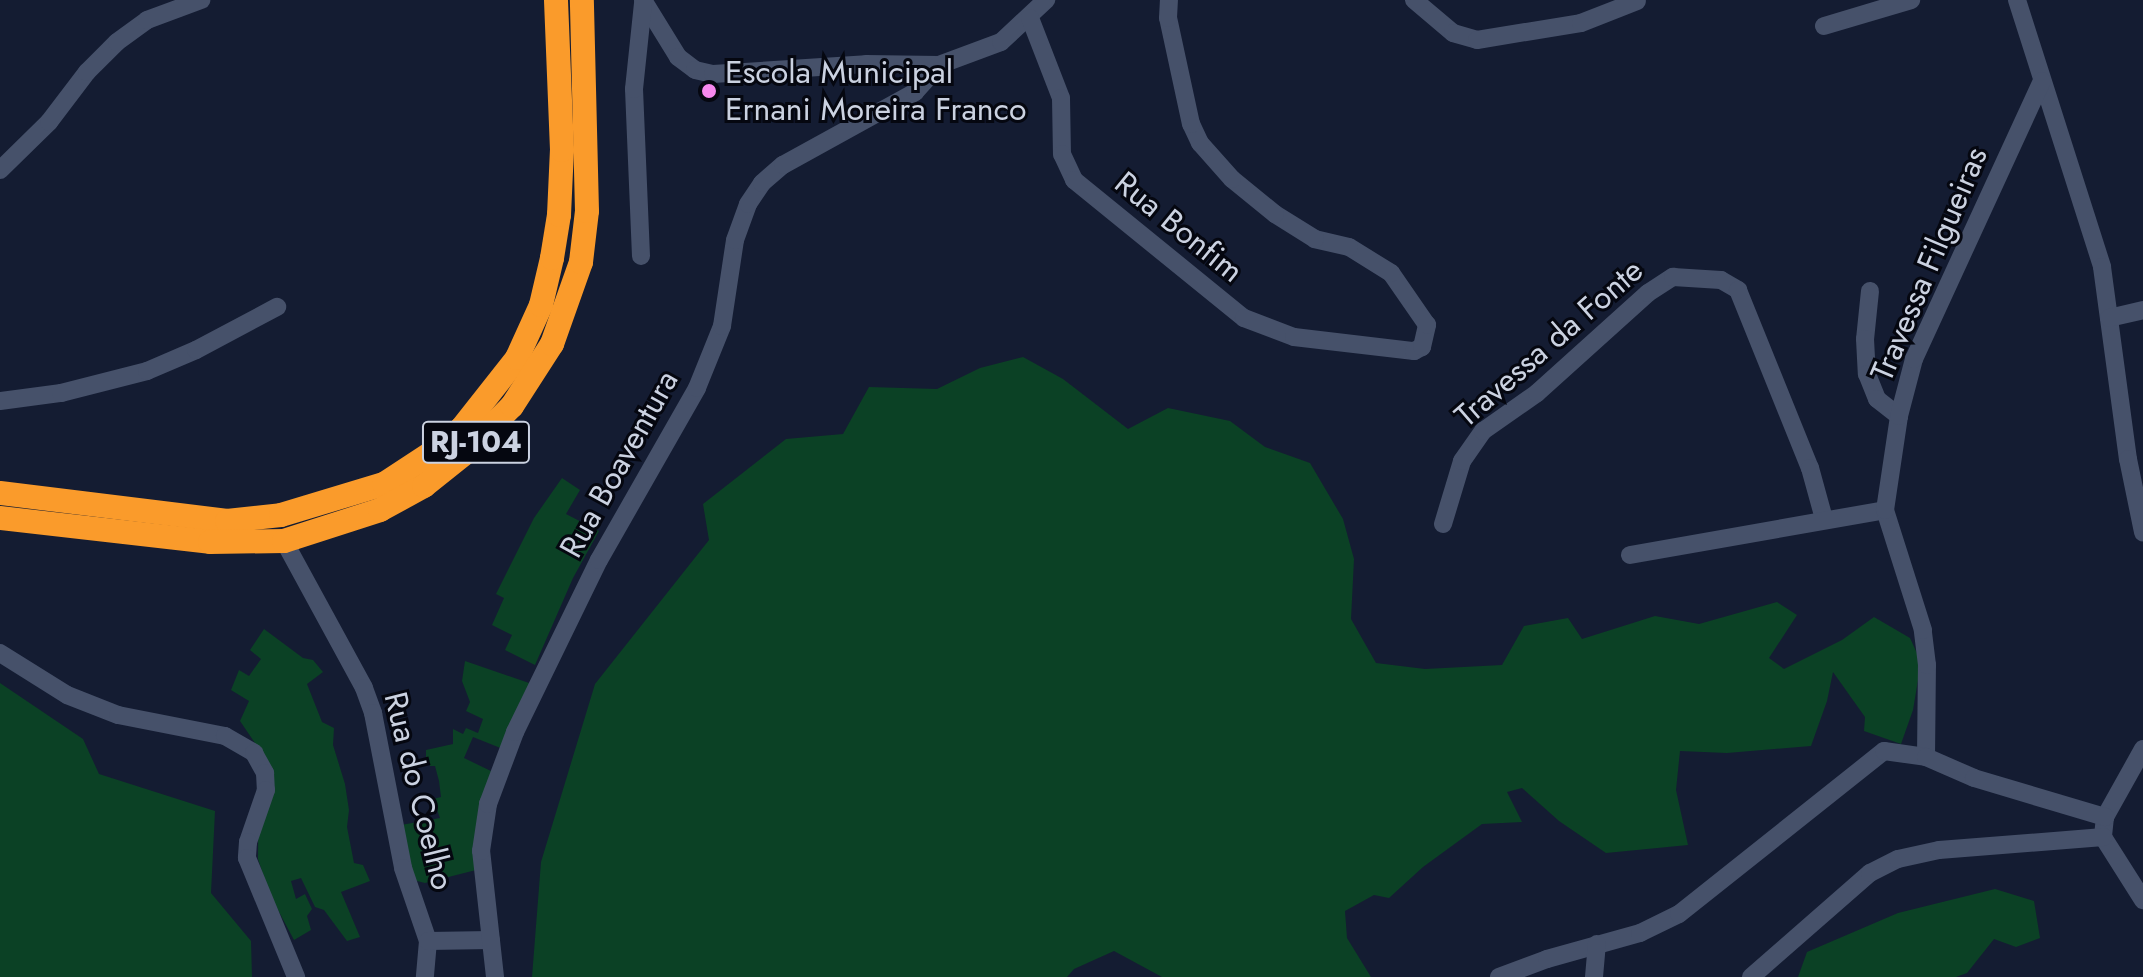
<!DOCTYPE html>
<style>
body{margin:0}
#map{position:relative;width:2143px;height:977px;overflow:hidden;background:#141c32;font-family:Jost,sans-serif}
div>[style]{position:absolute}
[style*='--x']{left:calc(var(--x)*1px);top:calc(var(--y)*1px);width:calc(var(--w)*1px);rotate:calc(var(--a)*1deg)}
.green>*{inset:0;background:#0b4125}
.minor>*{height:18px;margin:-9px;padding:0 9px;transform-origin:9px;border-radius:9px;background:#46516a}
.highway>*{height:24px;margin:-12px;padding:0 12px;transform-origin:12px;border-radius:12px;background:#fa9b2b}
.dots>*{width:22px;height:22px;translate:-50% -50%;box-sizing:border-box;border:4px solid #050710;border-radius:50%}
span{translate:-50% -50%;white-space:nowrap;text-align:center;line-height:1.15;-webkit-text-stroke:6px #050710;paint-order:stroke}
.shield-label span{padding:2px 6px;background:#050710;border:2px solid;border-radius:6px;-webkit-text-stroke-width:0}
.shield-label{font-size:30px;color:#cbd2e1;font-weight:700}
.poi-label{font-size:32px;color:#cbd2e1}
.left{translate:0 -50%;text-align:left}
.street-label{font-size:32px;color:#cbd2e1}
</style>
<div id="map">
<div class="green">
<i style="clip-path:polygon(1023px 357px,1063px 379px,1128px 429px,1168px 408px,1230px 421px,1265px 447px,1310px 463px,1343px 519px,1354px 559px,1351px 619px,1376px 663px,1425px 669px,1502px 665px,1524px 626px,1568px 618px,1582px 639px,1655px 616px,1699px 624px,1777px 602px,1797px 615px,1769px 658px,1784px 669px,1842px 640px,1874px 617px,1910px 638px,1921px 662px,1913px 710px,1901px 744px,1864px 731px,1865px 717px,1833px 672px,1827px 701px,1811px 746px,1727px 753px,1680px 751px,1676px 790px,1688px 845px,1606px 853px,1559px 821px,1522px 788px,1507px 792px,1522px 822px,1482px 824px,1423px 867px,1389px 898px,1374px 895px,1345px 911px,1347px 938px,1371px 977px,1162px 977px,1114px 951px,1074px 969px,1067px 977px,532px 977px,541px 862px,595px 684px,709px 540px,703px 504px,786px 439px,843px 434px,869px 387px,937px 389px,980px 368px)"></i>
<i style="clip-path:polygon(562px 478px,580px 490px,566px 514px,599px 531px,573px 578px,535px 665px,505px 650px,512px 635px,492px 625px,504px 598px,496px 594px,534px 518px)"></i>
<i style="clip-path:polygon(264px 629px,303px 658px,313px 660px,323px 672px,307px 684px,322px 722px,334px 728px,333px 745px,345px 784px,349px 810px,347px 827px,354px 863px,363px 865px,370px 881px,341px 892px,360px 937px,347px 941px,324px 910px,315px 907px,301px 878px,291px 881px,296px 899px,305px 894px,312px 909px,307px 916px,311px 930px,294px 940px,270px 895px,258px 859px,259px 749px,240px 721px,249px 701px,231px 690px,239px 670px,249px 676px,261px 659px,250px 650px)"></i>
<i style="clip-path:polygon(465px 661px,532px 684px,503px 749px,473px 737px,464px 758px,493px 772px,476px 870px,425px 883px,413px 880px,401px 825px,440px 818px,433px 799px,441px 797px,439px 781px,435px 766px,430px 766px,426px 757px,426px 750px,453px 744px,453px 729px,463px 734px,466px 728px,478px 733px,483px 719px,466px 711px,470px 702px,462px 681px)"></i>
<i style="clip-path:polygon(0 683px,83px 739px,99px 774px,215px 811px,211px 893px,251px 941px,252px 977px,0 977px)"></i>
<i style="clip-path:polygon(1995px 889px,2034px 901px,2040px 938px,2016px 947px,1994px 939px,1967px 973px,1956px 977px,1798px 977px,1807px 952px,1898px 913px)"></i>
</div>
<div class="minor">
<i style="--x:643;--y:0;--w:67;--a:58.4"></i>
<i style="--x:678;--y:57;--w:21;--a:37"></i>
<i style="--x:695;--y:70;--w:18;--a:13"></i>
<i style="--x:713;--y:74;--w:153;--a:-3.7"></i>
<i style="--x:866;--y:64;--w:73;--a:0.8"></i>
<i style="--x:939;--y:65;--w:66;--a:-20.4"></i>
<i style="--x:1001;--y:42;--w:62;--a:-43"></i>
<i style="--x:1414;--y:0;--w:51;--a:40.2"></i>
<i style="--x:1453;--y:33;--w:25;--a:16"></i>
<i style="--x:1477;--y:40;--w:105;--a:-9.3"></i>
<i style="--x:1581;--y:23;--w:60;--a:-21.4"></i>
<i style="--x:2017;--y:0;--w:280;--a:72.3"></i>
<i style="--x:2102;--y:267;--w:194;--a:82.3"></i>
<i style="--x:2128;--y:459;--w:75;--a:78.4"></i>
<i style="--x:1030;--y:18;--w:86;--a:68.8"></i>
<i style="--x:1061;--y:98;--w:56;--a:89"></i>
<i style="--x:1062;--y:154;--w:29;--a:65"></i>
<i style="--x:1074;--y:180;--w:219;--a:39.1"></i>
<i style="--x:1244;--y:318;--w:53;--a:20.8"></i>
<i style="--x:1294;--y:337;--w:121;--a:6.7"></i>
<i style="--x:1414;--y:351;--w:9;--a:-27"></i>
<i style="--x:1422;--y:347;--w:23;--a:-77"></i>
<i style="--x:1427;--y:325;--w:63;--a:-124.7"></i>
<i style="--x:1391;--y:273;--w:49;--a:-148.2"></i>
<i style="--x:1349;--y:247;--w:35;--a:-167"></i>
<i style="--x:1315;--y:239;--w:47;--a:-148"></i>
<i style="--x:1275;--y:214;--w:55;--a:-140.9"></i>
<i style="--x:1232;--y:179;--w:48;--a:-131.6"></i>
<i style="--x:1200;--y:143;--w:21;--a:-115"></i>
<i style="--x:1191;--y:124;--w:108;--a:-102.2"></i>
<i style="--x:1168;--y:18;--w:18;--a:-87"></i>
<i style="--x:1824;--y:26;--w:91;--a:-16.6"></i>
<i style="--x:0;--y:170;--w:69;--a:-44.4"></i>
<i style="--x:49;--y:122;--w:63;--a:-52.8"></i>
<i style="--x:87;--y:72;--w:42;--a:-45"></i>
<i style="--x:117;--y:42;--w:37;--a:-36"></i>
<i style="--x:147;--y:20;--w:58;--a:-20.3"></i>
<i style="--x:641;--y:256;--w:167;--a:-92.4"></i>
<i style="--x:634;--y:89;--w:86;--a:-84"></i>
<i style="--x:1870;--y:291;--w:48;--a:95.9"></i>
<i style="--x:1865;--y:339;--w:35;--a:87"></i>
<i style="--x:1867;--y:374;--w:27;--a:68"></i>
<i style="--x:1877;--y:399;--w:28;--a:38"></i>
<i style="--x:2109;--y:318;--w:35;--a:-13"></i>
<i style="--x:0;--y:401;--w:62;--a:-7.5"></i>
<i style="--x:61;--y:393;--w:89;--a:-14.3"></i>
<i style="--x:147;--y:371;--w:53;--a:-23.2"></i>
<i style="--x:196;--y:350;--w:92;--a:-28"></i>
<i style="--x:1443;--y:524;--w:66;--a:-73.2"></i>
<i style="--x:1462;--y:461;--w:37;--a:-55"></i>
<i style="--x:1483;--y:431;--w:66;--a:-35.1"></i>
<i style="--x:1537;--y:393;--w:149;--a:-42"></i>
<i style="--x:1648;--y:293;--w:30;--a:-33"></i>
<i style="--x:1673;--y:277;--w:48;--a:3.6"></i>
<i style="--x:1721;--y:280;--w:20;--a:30"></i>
<i style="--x:1738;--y:290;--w:192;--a:68"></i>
<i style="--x:1810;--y:468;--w:53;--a:74.6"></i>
<i style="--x:284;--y:541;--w:167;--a:61.4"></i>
<i style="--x:364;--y:688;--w:27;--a:70"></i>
<i style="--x:373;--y:713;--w:158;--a:79"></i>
<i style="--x:403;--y:868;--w:77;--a:71.1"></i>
<i style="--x:428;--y:941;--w:36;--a:95"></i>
<i style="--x:1630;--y:555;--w:259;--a:-10"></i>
<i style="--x:0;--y:653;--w:79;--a:32.1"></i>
<i style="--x:67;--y:695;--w:55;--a:21.4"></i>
<i style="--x:118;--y:715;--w:109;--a:11.1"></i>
<i style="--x:225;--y:736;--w:34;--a:30"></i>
<i style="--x:254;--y:753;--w:23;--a:61"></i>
<i style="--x:265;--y:773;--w:17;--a:87"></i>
<i style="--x:266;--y:790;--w:55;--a:109.1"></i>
<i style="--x:248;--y:842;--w:16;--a:94"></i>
<i style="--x:247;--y:858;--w:129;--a:67.6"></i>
<i style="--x:2143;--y:749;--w:78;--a:119.2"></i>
<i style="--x:2105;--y:817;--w:20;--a:96"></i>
<i style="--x:2103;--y:837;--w:75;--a:57.6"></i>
<i style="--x:1926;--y:757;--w:92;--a:-89.4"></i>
<i style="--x:1927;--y:665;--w:35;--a:-97"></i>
<i style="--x:1923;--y:630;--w:126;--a:-107.6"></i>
<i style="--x:1885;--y:510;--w:95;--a:-81.5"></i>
<i style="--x:1899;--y:416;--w:59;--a:-75.3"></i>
<i style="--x:1914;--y:359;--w:306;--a:-65.3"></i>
<i style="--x:428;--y:941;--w:63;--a:-0.9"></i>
<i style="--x:495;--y:977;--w:127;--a:-96.3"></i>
<i style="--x:481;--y:851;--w:48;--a:-81.5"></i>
<i style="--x:488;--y:804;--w:77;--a:-69.4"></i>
<i style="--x:515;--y:732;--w:191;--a:-64"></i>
<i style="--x:599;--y:560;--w:198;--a:-60.3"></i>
<i style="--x:697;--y:388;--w:67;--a:-68"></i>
<i style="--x:722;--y:326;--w:87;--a:-81.4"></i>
<i style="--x:735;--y:240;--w:38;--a:-70"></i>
<i style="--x:748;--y:204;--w:25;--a:-56"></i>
<i style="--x:762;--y:183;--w:28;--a:-41"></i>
<i style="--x:783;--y:165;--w:151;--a:-28.9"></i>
<i style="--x:915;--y:92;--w:36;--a:-48"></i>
<i style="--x:1499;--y:977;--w:51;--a:-20.6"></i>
<i style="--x:1547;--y:959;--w:97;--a:-15.6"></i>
<i style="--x:1640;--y:933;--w:43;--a:-26"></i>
<i style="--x:1679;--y:914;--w:262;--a:-38.5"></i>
<i style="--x:1884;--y:751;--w:42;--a:8.1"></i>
<i style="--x:1926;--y:757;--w:52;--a:23.6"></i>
<i style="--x:1974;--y:778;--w:137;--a:16.6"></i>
<i style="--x:1594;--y:977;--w:33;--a:-85"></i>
<i style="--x:1751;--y:977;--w:158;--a:-41.2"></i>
<i style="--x:1870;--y:873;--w:31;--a:-27"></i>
<i style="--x:1898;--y:859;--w:42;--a:-12.4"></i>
<i style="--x:1939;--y:850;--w:165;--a:-4.5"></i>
</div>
<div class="highway">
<i style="--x:0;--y:493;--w:229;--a:7"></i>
<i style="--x:227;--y:521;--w:54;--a:-6.3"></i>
<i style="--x:281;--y:515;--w:108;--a:-16.8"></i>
<i style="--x:384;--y:484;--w:66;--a:-33.2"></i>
<i style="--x:439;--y:448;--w:30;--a:-41"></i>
<i style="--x:462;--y:428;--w:89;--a:-51.8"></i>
<i style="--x:517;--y:358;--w:58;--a:-65.6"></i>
<i style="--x:541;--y:305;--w:48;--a:-76.8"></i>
<i style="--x:552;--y:258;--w:44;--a:-80.8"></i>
<i style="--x:559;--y:215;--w:65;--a:-87.4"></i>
<i style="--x:562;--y:150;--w:150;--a:-92.3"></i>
<i style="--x:0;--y:518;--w:211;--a:6.5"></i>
<i style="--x:210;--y:542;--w:74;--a:-0.8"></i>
<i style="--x:284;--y:541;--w:101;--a:-17.9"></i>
<i style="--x:380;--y:510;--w:50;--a:-28.6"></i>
<i style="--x:424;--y:486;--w:53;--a:-38.8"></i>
<i style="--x:465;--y:453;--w:66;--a:-45"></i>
<i style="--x:512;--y:406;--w:74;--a:-57.2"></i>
<i style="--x:552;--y:344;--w:87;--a:-70.5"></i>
<i style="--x:581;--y:262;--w:51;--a:-83.3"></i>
<i style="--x:587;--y:211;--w:211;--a:-91.4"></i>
</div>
<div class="dots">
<i style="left:709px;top:91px;background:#f688ed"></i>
</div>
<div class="shield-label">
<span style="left:476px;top:442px">RJ-104</span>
</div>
<div class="poi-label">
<span class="left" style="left:725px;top:91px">Escola Municipal<br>Ernani Moreira Franco</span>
</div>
<div class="street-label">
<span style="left:1179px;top:227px;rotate:39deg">Rua Bonfim</span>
<span style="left:1929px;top:264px;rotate:-67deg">Travessa Filgueiras</span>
<span style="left:1549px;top:343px;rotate:-41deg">Travessa da Fonte</span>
<span style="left:619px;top:464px;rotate:-61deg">Rua Boaventura</span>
<span style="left:419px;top:791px;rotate:76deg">Rua do Coelho</span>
</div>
</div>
